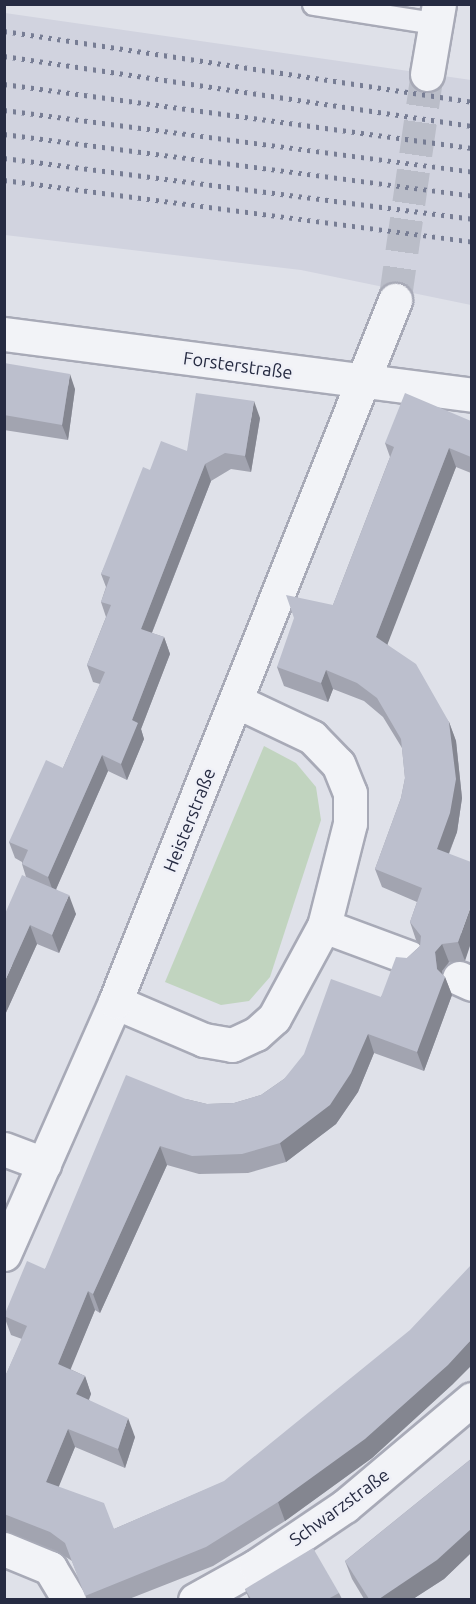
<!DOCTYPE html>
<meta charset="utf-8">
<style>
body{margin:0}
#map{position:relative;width:476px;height:1604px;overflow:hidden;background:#dfe1e9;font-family:Ubuntu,sans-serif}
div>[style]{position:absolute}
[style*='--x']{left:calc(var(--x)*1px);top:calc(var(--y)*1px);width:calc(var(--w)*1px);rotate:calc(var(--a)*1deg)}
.built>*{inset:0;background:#d1d3df}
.green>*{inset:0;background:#c1d4bf}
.minor-tunnel>*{height:33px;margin-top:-16.5px;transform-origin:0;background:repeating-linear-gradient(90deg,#babdc8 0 33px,transparent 0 49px)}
.roads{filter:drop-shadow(2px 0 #a8aab7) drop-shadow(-2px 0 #a8aab7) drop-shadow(0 2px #a8aab7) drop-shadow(0 -2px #a8aab7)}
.service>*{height:21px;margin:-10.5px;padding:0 10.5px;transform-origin:10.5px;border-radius:10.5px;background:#f2f3f7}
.minor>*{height:33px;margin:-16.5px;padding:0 16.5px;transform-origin:16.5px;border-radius:16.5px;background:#f2f3f7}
.rail>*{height:4.5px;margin-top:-2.25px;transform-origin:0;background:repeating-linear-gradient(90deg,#777d94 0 3px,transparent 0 9px)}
.wall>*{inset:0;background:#a2a4b0}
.shaded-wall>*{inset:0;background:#848690}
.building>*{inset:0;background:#bcbfcd}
span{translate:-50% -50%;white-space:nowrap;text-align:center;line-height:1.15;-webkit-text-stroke:5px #eff0f7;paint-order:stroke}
.street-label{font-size:18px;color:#262b42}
.frame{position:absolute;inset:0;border:6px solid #262b42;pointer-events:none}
</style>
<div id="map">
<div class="built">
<i style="clip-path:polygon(5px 13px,471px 80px,471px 305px,301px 270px,5px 235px)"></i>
</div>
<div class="green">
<i style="clip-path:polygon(264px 746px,296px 763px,316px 787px,321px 820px,270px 977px,249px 1001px,221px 1005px,165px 982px)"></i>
</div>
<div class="minor-tunnel">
<i style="--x:395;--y:300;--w:228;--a:-81.9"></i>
</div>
<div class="roads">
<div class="service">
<i style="--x:313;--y:4;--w:123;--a:8.9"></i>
</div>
<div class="minor">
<i style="--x:427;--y:74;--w:71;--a:-80.3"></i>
<i style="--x:4;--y:334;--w:472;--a:7.4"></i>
<i style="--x:324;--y:926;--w:92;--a:20.4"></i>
<i style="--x:459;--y:978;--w:14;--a:25"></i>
<i style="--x:115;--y:1002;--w:97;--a:23.1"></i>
<i style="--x:204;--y:1040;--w:28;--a:10"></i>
<i style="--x:232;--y:1045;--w:26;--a:-25"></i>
<i style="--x:256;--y:1034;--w:24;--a:-42"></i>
<i style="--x:274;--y:1018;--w:105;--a:-61.5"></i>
<i style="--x:324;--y:926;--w:106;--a:-75.8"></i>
<i style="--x:350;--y:823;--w:30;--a:-90"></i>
<i style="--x:350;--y:793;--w:31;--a:-112"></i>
<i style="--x:338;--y:764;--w:37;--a:-134"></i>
<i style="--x:312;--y:737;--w:82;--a:-154.7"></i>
<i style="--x:4;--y:1149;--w:43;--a:20.6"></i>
<i style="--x:4;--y:1254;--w:275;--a:-66.2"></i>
<i style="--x:115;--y:1002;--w:756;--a:-68.25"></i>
<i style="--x:4;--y:1549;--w:50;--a:22.4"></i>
<i style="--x:50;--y:1568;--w:37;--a:59"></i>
<i style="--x:195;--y:1600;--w:70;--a:-29.1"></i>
<i style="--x:256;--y:1566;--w:107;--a:-34"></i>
<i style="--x:345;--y:1506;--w:166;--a:-40.1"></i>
</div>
</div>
<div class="rail">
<i style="--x:4;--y:31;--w:473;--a:8.6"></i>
<i style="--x:4;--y:56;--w:473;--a:8.5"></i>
<i style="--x:4;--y:84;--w:472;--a:7.8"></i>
<i style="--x:4;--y:110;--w:472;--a:7.5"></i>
<i style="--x:4;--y:134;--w:472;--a:7.5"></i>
<i style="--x:4;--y:158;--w:472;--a:7.4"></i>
<i style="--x:4;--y:180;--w:472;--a:7.5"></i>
</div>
<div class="wall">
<i style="clip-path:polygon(4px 363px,75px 389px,68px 440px,4px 430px)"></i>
<i style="clip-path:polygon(260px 418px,251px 472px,231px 469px,211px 481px,152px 633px,164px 637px,170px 654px,141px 729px,144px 739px,127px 780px,108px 771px,56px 889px,76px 914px,59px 953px,37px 944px,4px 1017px,26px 877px,22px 864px,22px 862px,15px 858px,9px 842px,63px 768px,100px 684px,93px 682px,87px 665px,106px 617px,101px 602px,106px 587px,101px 574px,150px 470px,187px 451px)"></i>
<i style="clip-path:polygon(471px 421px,471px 473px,456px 467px,387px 644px,449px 722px,456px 741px,462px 798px,457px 832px,449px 854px,465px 961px,449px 962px,442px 971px,442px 974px,445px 977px,452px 995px,424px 1071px,374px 1053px,358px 1092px,336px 1124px,286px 1162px,248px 1173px,199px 1174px,167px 1165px,100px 1313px,95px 1310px,70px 1369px,85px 1376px,91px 1394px,89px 1400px,135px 1437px,125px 1468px,75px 1447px,58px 1487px,114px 1529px,454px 1383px,372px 1458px,285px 1521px,213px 1566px,129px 1599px,87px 1599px,72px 1561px,57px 1551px,4px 1530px,4px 1379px,22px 1339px,11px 1335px,4px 1316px,45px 1269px,186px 1099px,207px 1104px,234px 1103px,261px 1095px,284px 1079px,381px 997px,407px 958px,420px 946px,416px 940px,410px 922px,417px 902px,382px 887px,375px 869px,401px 798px,405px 778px,402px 748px,383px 717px,364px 701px,333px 689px,328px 702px,284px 686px,277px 667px,333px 605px,390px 457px,385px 443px)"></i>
<i style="clip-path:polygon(471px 1459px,471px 1553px,444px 1579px,413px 1599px,364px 1599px,352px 1579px,345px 1561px)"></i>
<i style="clip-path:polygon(245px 1589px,339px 1593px,342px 1599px,249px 1599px)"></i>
</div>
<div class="shaded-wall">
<i style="clip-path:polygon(70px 374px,75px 389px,68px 440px,62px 425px)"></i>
<i style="clip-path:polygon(254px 401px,260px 418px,251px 472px,245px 456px)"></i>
<i style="clip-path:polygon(449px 448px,456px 467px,383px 656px,376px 637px)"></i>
<i style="clip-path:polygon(205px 464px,211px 481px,147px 645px,141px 629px)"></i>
<i style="clip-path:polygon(164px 637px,170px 654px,141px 729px,144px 739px,127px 780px,121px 764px,132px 720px)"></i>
<i style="clip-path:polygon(326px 670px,333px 689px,328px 702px,321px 683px)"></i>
<i style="clip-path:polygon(449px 722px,456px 741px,462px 798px,457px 832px,443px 868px,437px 849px)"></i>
<i style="clip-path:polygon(102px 755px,108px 771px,54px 894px,48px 877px)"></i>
<i style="clip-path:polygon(69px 895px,76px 914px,59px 953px,52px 935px)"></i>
<i style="clip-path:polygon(471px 906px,471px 943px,465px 961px,458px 942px)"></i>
<i style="clip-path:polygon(30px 925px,37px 944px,4px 1017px,4px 983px)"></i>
<i style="clip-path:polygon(442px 944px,449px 962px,442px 971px,443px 982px,445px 977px,452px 995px,424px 1071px,417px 1052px,437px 969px,435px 952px)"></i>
<i style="clip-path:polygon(368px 1034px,374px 1053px,358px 1092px,336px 1124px,286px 1162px,280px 1143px)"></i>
<i style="clip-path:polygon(160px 1146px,167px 1165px,100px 1313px,93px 1294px)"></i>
<i style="clip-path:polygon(88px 1291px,95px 1310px,65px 1383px,58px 1364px)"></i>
<i style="clip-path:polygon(471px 1340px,471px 1366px,454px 1383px,372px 1458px,285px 1521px,278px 1502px)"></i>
<i style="clip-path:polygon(85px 1376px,91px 1394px,83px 1413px,76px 1394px)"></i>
<i style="clip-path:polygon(128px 1418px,135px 1437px,125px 1468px,118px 1449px)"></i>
<i style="clip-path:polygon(68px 1429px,75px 1447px,53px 1501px,46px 1482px)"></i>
<i style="clip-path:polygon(471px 1529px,471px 1553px,444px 1579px,413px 1599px,379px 1599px)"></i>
</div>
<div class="building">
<i style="clip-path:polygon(4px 363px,70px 374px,62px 425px,4px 415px)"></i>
<i style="clip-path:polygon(196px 393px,254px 401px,245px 456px,225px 453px,205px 464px,141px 629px,164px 637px,132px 720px,138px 723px,121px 764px,102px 755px,48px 877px,22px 864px,28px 850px,9px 842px,46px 760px,63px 768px,105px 672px,87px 665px,111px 605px,101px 602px,110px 577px,101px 574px,143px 467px,150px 470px,161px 441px,187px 451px)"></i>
<i style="clip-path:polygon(405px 393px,471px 421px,471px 457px,449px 448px,376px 637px,416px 664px,449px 722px,456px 779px,450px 813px,437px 849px,471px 862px,471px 906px,458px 942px,442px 944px,435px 952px,437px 969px,445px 977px,417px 1052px,368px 1034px,351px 1073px,330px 1105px,280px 1143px,242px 1154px,192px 1156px,160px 1146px,93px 1294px,88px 1291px,58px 1364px,85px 1376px,76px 1394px,128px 1418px,118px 1449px,68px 1429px,46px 1482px,104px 1503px,114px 1529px,224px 1481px,410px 1330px,471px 1265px,471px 1340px,448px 1365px,365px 1439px,278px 1502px,206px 1547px,85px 1596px,65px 1543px,50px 1532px,4px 1514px,4px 1379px,27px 1326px,4px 1316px,27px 1261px,45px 1269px,126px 1075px,186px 1099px,207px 1104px,234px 1103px,261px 1095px,284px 1079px,304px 1054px,331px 979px,381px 997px,396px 957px,407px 958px,420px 946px,421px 936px,410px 922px,422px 888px,375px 869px,401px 798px,405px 778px,401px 739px,377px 698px,357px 683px,326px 670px,321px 683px,277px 667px,294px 618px,286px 595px,333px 605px,394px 447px,385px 443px)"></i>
<i style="clip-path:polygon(22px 875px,69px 895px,52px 935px,30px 925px,4px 983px,4px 916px)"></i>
<i style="clip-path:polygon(471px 1459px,471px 1529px,437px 1560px,379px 1599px,369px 1599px,345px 1561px)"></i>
<i style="clip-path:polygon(313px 1548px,339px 1593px,328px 1599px,251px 1599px,245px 1589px)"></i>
</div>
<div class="street-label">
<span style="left:238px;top:365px;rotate:8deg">Forsterstraße</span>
<span style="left:189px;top:820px;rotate:-68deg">Heisterstraße</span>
<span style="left:339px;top:1507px;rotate:-36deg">Schwarzstraße</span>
</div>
<div class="frame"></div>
</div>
